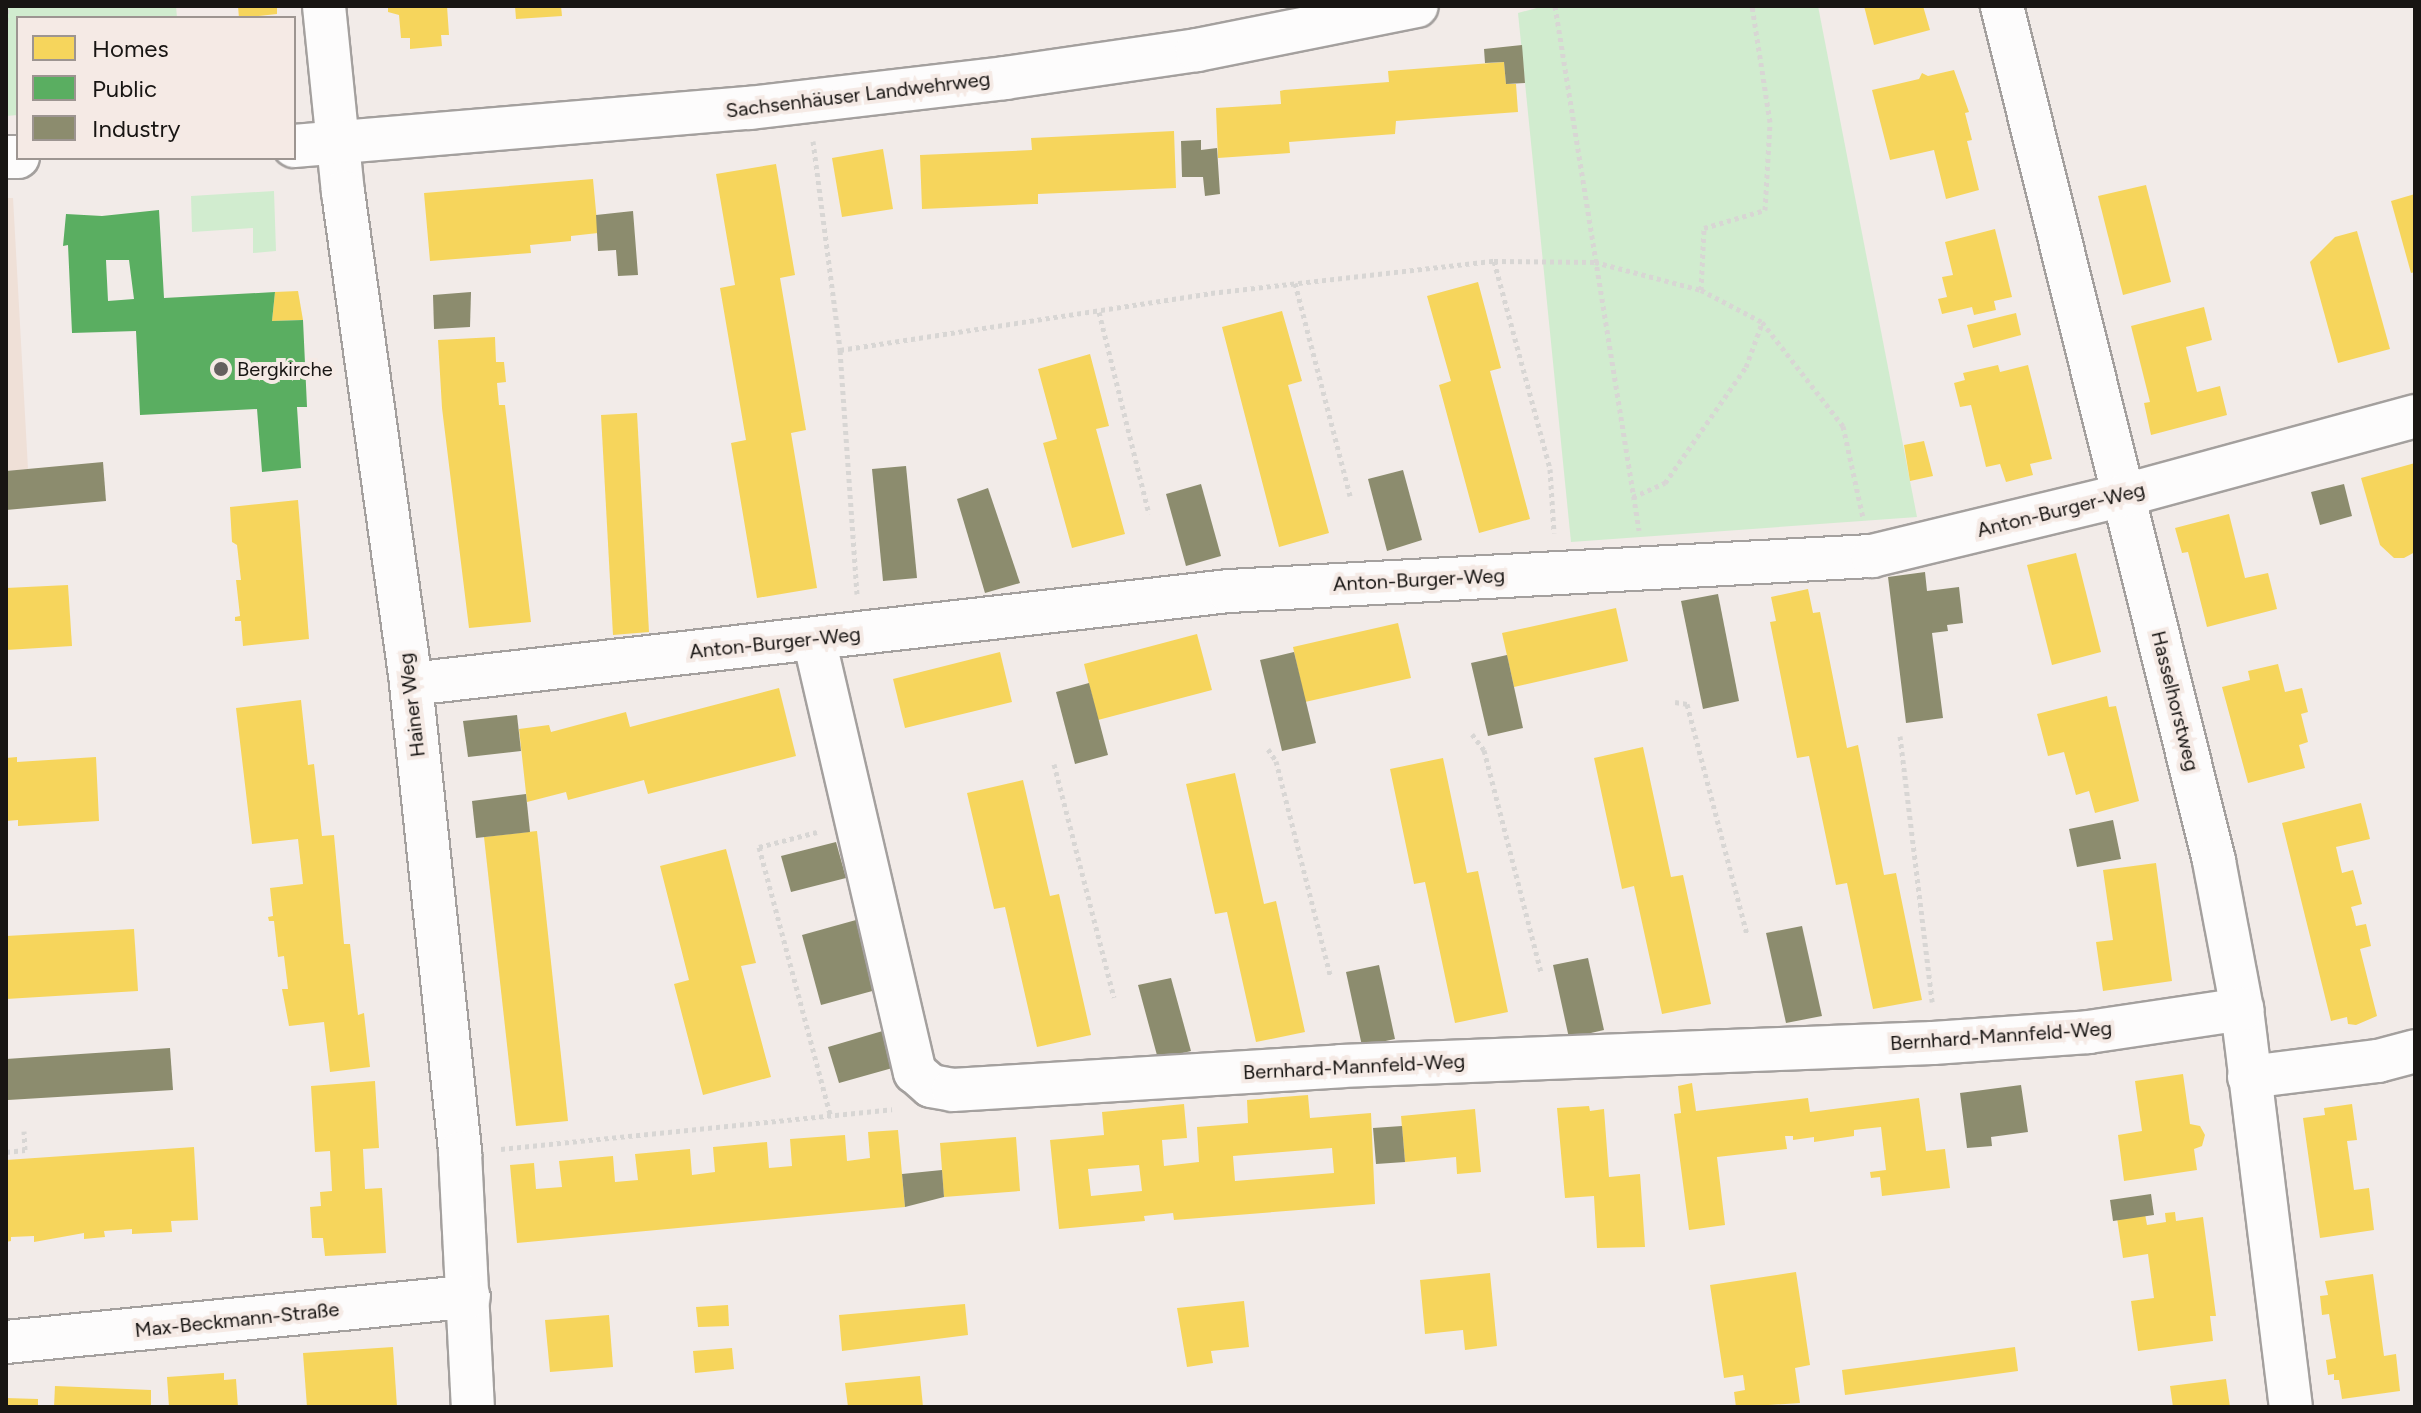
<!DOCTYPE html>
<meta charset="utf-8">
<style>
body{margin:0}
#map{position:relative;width:2421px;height:1413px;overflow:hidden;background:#f2ebe8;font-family:Figtree,sans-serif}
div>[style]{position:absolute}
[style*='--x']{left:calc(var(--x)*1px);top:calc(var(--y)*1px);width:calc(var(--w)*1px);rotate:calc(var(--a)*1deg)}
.education>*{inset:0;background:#efe0d7}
.green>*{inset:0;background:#d1eccf}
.homes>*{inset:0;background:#f6d55c}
.public>*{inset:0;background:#5aae61}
.industry>*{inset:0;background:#8c8c6e}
.path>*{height:5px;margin-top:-2.5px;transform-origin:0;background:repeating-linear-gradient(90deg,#d8d6d4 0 4px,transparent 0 8px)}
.roads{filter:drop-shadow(2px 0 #a4a09e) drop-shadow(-2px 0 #a4a09e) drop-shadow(0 2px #a4a09e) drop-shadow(0 -2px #a4a09e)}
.minor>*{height:42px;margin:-21px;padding:0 21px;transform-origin:21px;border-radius:21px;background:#fdfcfc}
.dots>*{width:22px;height:22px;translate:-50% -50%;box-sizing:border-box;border:4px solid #f5eae5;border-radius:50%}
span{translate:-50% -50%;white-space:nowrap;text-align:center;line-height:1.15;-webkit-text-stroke:8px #f5eae5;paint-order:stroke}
.street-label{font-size:20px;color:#181513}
.poi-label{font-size:20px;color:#181513}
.left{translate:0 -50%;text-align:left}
.frame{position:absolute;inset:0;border:8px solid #181513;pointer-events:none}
.legend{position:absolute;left:16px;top:16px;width:280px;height:144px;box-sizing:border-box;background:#f5eae5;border:2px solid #9d9591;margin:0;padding:10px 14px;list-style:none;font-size:24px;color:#181513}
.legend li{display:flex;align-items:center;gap:16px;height:40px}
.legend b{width:40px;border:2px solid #9d9591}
</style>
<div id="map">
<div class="education">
<i style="clip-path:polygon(6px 198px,13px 198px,28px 469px,6px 471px)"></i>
</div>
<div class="green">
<i style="clip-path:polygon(6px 6px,176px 6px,177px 18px,18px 18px,18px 115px,6px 116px)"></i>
<i style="clip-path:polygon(1544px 6px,1818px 6px,1917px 517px,1571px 542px,1518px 13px)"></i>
<i style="clip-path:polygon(274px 191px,276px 251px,253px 253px,253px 228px,192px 232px,191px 196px)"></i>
</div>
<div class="homes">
<i style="clip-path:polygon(238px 6px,277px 6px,277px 14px,239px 18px)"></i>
<i style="clip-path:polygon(388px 6px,447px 6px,449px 35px,441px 35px,442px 46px,410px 49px,410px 38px,401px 38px,399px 15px,388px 12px)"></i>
<i style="clip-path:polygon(515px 6px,561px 6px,562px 16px,516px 19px)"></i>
<i style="clip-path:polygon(1864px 6px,1923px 6px,1930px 30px,1874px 45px)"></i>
<i style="clip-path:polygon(1504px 62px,1506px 84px,1516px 84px,1518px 112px,1396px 121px,1395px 134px,1289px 142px,1290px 153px,1218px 158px,1216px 108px,1281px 104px,1280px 91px,1284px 90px,1389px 82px,1388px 71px)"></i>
<i style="clip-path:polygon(1954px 70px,1969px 112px,1965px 113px,1972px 140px,1967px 141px,1979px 190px,1946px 199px,1934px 150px,1890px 160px,1872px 90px,1919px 79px,1922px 73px,1928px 76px)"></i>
<i style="clip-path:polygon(1174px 131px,1176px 188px,1038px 194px,1038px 204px,1034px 204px,922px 209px,920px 155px,1032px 150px,1031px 138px)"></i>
<i style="clip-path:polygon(883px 149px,893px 209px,842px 217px,832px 158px)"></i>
<i style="clip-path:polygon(776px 164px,795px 275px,780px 278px,806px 430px,791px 433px,817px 588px,757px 598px,731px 443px,746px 440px,720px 288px,735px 285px,716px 174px)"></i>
<i style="clip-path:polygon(593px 179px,598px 233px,571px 236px,571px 241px,530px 245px,531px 253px,430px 261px,424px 193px)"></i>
<i style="clip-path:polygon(2146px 185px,2171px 282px,2123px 295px,2098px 196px)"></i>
<i style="clip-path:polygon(2415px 194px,2415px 272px,2411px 273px,2391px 201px)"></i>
<i style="clip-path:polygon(1995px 229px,2012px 297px,1994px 301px,1996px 310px,1974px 315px,1972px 307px,1942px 314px,1938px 299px,1947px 297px,1942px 277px,1953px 275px,1945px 242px)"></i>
<i style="clip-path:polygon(2357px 231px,2390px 349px,2338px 363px,2310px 262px,2335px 237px)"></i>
<i style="clip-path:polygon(1478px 282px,1501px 368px,1490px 371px,1530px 519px,1479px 533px,1439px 385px,1451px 381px,1427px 296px)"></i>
<i style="clip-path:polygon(298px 291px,303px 320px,272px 321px,275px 292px)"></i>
<i style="clip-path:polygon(2204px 307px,2212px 340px,2186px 347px,2197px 392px,2220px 386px,2227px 415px,2151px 435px,2144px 403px,2150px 402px,2131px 326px)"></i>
<i style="clip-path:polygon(1282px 311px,1302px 381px,1288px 385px,1329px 533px,1279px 547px,1222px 327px)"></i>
<i style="clip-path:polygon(2016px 313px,2021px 335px,1973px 348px,1967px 325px)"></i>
<i style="clip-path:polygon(495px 337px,496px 362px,504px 362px,506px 382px,497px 383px,499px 405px,505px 405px,531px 622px,469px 628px,442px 408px,438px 340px)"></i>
<i style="clip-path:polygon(1090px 354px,1109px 426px,1096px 429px,1125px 534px,1072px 548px,1043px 443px,1057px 439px,1038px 369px)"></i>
<i style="clip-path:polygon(1998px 365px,2000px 372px,2028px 365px,2052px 459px,2030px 464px,2033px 475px,2006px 482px,2000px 464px,1986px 467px,1971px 405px,1960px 407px,1954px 383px,1965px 380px,1963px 373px)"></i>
<i style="clip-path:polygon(637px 413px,649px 632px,613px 635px,601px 415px)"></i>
<i style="clip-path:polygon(1924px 441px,1933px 476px,1910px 481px,1904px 445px)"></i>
<i style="clip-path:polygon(2415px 463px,2415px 552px,2404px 558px,2394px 558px,2380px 545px,2361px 478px)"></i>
<i style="clip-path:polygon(298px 500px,309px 639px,243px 646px,241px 621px,235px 621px,235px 617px,240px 616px,236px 580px,241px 580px,237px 545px,232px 542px,230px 507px)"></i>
<i style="clip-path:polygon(2229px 514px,2245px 578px,2268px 573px,2277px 609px,2207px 627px,2188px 552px,2182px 553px,2175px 528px)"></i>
<i style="clip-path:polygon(2076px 553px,2101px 652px,2052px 665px,2027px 565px)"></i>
<i style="clip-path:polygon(68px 585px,72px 646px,6px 650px,6px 588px)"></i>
<i style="clip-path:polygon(1808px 589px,1813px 613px,1820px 612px,1847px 748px,1858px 745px,1884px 875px,1896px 873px,1922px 1000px,1873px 1009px,1847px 883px,1836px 885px,1809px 756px,1797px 758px,1770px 622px,1776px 621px,1771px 597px)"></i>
<i style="clip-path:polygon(1616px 608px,1628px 661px,1514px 687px,1502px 633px)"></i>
<i style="clip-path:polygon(1398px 623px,1411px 678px,1305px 702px,1293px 647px)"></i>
<i style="clip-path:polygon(1197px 634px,1212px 690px,1098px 720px,1084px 664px)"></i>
<i style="clip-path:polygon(1000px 652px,1012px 702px,905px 728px,893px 679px)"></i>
<i style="clip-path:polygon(2278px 664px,2285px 692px,2302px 688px,2308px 712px,2301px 714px,2308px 742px,2299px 745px,2305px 768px,2248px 783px,2222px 687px,2250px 680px,2248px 671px)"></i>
<i style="clip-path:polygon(779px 688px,796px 756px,648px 794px,644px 780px,568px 800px,566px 792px,527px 802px,519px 729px,549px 725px,551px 732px,626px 712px,630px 727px)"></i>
<i style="clip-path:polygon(2107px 696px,2109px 707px,2116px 706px,2139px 801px,2095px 813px,2089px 791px,2076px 795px,2064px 752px,2048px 756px,2037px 714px)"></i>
<i style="clip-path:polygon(301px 700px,308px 765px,314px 764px,322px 836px,334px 835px,344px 944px,350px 944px,358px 1015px,364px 1013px,370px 1067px,330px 1072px,324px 1022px,289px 1026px,282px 989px,288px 989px,284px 956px,278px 957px,274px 921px,269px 921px,268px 917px,273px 916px,270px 888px,303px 884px,298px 839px,252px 844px,236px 708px)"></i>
<i style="clip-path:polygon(1643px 747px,1671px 877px,1683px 875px,1711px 1004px,1662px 1014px,1634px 886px,1622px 889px,1594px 758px)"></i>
<i style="clip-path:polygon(17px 757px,17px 762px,96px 757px,99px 821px,18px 826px,18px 820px,6px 821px,6px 758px)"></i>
<i style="clip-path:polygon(1443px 758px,1467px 873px,1478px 871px,1508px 1012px,1455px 1023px,1425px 882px,1414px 884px,1390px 769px)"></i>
<i style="clip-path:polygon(1235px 773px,1264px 904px,1276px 901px,1305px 1032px,1256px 1042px,1227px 912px,1215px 914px,1186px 784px)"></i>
<i style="clip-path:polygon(1023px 780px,1050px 896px,1059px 894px,1091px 1035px,1037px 1047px,1005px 907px,994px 909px,967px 793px)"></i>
<i style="clip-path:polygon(2361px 803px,2370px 839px,2336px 847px,2342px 873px,2353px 870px,2362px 904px,2351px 907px,2353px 913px,2356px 926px,2366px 924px,2371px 946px,2360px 949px,2377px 1016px,2356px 1025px,2348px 1024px,2347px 1017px,2331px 1021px,2282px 823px)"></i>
<i style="clip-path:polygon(537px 831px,568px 1121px,516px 1126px,484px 837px)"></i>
<i style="clip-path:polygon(726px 849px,756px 963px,741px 966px,771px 1077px,703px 1095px,674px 984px,689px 980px,660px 866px)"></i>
<i style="clip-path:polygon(2156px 863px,2172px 981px,2103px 991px,2096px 942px,2113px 940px,2103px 870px)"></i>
<i style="clip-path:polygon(134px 929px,138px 991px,6px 999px,6px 936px)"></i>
<i style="clip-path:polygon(2183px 1074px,2190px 1124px,2200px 1126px,2205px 1135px,2202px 1146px,2194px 1149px,2197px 1170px,2124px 1181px,2118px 1135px,2142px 1131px,2135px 1081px)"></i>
<i style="clip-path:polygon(375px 1081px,379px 1148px,363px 1149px,365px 1189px,382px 1188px,386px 1253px,325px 1256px,323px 1238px,312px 1238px,310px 1207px,321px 1206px,320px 1192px,332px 1191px,330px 1151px,315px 1152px,311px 1086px)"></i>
<i style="clip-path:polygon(1692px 1083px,1696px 1111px,1808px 1098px,1810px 1112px,1919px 1098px,1926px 1151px,1945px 1149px,1950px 1188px,1882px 1196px,1880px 1177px,1871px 1178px,1870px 1172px,1886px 1170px,1881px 1127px,1854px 1130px,1854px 1136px,1814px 1142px,1814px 1137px,1793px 1140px,1793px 1136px,1785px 1136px,1787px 1149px,1717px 1157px,1725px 1225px,1689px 1230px,1674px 1114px,1681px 1113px,1678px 1086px)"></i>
<i style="clip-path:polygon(evenodd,1308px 1095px,1310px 1118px,1371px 1113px,1375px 1204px,1174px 1220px,1173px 1213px,1144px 1216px,1145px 1221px,1059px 1229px,1050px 1140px,1104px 1135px,1102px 1112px,1184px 1104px,1187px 1138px,1162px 1140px,1164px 1166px,1199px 1162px,1197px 1127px,1248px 1123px,1247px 1100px,1308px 1095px,1332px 1148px,1334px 1173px,1235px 1181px,1233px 1156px,1332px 1148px,1308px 1095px,1139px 1165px,1142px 1191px,1091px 1196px,1088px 1169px,1139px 1165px)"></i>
<i style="clip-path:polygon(2352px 1104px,2357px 1140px,2347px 1141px,2354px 1190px,2369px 1188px,2374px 1230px,2320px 1238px,2303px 1118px,2325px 1115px,2324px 1108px)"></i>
<i style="clip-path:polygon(1589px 1106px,1590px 1111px,1604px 1109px,1609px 1177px,1640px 1174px,1645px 1247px,1597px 1248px,1594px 1196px,1565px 1198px,1557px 1108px)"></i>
<i style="clip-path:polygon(1475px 1109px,1481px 1172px,1457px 1174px,1456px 1157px,1405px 1162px,1401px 1116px)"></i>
<i style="clip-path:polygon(898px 1130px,905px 1207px,517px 1243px,510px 1165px,534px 1163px,536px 1189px,562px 1187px,559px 1161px,613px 1156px,615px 1182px,638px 1180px,635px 1154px,690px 1149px,692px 1175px,715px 1172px,713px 1147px,767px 1142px,769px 1168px,792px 1166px,790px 1139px,845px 1135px,847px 1161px,870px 1158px,868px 1132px)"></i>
<i style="clip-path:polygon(1016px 1137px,1020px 1191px,944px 1197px,940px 1143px)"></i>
<i style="clip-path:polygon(194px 1147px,198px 1220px,171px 1221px,172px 1232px,132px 1234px,132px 1229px,104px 1231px,105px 1237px,84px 1239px,84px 1233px,34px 1242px,34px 1236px,11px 1237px,11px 1241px,6px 1242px,6px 1160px)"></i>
<i style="clip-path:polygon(2175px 1212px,2176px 1221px,2203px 1217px,2216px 1316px,2210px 1316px,2213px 1341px,2138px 1351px,2131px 1301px,2154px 1298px,2148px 1254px,2123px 1258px,2117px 1218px,2145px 1214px,2147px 1225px,2166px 1222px,2165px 1213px)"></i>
<i style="clip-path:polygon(1796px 1272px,1810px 1365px,1795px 1368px,1800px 1403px,1736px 1407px,1734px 1392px,1745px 1390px,1743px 1375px,1724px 1378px,1710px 1285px)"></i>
<i style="clip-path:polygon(1490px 1273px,1497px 1346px,1465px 1350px,1463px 1330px,1425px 1334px,1420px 1280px)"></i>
<i style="clip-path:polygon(2373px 1274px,2384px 1356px,2396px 1354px,2400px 1391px,2342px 1399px,2339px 1380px,2334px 1380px,2334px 1374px,2328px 1375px,2326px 1360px,2336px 1358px,2329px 1314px,2322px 1315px,2320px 1296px,2328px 1295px,2325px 1281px)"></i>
<i style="clip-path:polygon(1244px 1301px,1249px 1347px,1211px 1351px,1213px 1363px,1187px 1367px,1177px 1308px)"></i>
<i style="clip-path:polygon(965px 1304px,968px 1335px,842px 1351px,839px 1315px)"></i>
<i style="clip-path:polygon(728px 1305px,729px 1326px,698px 1327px,696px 1307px)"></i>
<i style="clip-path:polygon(609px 1315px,613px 1367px,550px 1372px,545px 1320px)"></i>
<i style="clip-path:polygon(393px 1347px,397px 1407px,307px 1407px,303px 1353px)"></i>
<i style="clip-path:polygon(2015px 1347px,2018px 1371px,1845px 1395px,1842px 1370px)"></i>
<i style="clip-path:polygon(732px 1348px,734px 1369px,695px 1373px,693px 1351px)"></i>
<i style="clip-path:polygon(224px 1373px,224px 1380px,236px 1379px,238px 1407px,169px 1407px,167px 1377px)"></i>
<i style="clip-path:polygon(920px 1376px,923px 1407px,848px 1407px,845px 1383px)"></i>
<i style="clip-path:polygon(2226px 1379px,2230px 1407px,2173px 1407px,2170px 1386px)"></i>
<i style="clip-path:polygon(55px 1386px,151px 1390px,151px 1407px,54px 1407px)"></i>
<i style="clip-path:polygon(6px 1398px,38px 1399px,38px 1407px,6px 1407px)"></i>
</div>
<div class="public">
<i style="clip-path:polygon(evenodd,159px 210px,164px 298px,275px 292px,272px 321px,303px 320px,307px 407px,297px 407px,301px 468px,262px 472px,257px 409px,140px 415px,136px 331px,72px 333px,68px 245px,63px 246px,66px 214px,102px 216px,159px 210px,106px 260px,129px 260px,134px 299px,108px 301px,106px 260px)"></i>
</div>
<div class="industry">
<i style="clip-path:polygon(1522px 45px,1525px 83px,1506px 84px,1504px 62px,1485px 63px,1484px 49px)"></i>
<i style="clip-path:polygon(1201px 140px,1201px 150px,1217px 148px,1220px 194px,1205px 196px,1203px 177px,1182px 177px,1181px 141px)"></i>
<i style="clip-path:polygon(633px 211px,638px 275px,618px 276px,616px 250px,598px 251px,596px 215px)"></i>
<i style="clip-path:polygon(471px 292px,470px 327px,434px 329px,433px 295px)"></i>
<i style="clip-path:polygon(103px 462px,106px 501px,6px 510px,6px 471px)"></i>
<i style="clip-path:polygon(906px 466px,917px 578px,883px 581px,872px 469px)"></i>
<i style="clip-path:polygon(1403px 470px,1422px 540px,1387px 551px,1368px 479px)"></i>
<i style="clip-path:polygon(1201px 484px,1221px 556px,1186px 566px,1166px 494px)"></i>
<i style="clip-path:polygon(2344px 484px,2352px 516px,2320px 525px,2311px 492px)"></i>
<i style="clip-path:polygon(988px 488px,1020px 583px,985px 593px,957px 499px)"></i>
<i style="clip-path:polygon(1925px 572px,1927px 591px,1959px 587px,1963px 623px,1947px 625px,1948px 631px,1932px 633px,1943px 718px,1906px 723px,1888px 577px)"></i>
<i style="clip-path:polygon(1718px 594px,1739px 701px,1703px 709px,1681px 601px)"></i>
<i style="clip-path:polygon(1294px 652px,1316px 743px,1282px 751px,1260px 660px)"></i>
<i style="clip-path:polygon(1507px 655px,1523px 728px,1488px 736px,1471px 663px)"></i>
<i style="clip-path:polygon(1089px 683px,1108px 755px,1075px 764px,1056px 692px)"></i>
<i style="clip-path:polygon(517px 715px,521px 751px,468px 757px,463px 721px)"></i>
<i style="clip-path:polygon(526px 794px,530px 832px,476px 838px,472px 801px)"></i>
<i style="clip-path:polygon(2113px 820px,2121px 859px,2077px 867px,2069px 829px)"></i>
<i style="clip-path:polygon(836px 842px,846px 878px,791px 892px,781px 856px)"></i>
<i style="clip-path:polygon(856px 920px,876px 990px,821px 1005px,802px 935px)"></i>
<i style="clip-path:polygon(1802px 926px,1822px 1016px,1786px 1023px,1766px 933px)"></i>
<i style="clip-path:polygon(1588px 958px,1604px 1030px,1569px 1038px,1553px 965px)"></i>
<i style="clip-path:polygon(1379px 965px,1395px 1039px,1362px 1046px,1346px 972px)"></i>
<i style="clip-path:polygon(1171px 978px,1191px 1051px,1158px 1059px,1138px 985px)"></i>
<i style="clip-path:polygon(886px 1030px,896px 1067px,839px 1083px,828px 1047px)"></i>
<i style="clip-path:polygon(170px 1048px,173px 1090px,8px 1100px,6px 1059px)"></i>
<i style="clip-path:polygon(2021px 1085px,2028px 1132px,1991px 1137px,1992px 1146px,1967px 1148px,1960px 1093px)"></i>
<i style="clip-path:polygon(1402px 1126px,1405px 1162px,1376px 1164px,1373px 1128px)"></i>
<i style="clip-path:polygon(942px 1170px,944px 1197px,905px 1207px,902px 1174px)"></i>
<i style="clip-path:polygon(2151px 1194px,2154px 1215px,2113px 1221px,2110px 1200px)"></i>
</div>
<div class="path">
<i style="--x:1555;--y:6;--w:531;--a:80.89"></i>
<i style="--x:6;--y:21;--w:15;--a:-86"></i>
<i style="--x:813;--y:141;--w:211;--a:82.6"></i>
<i style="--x:1494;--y:261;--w:215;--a:74.9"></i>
<i style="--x:1550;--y:469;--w:64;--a:86.4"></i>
<i style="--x:1295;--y:283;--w:220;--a:75.5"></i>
<i style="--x:1701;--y:290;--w:62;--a:-87.2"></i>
<i style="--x:1704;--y:228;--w:64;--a:-16.4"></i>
<i style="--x:1765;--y:210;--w:88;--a:-86.7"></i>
<i style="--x:1770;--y:122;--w:117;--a:-98.8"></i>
<i style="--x:1099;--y:312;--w:208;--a:76.1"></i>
<i style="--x:1633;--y:497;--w:35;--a:-24"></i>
<i style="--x:1665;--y:483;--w:141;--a:-55.1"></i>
<i style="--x:1746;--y:367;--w:47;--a:-70"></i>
<i style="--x:857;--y:594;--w:245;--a:-94"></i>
<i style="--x:840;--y:350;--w:375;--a:-8.7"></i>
<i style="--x:1211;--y:293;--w:285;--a:-6.5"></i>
<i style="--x:1494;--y:261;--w:101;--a:0.6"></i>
<i style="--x:1595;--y:262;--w:110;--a:14.8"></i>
<i style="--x:1701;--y:290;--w:69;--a:27.7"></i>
<i style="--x:1762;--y:322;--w:132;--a:52.1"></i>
<i style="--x:1843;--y:426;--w:94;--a:77.7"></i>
<i style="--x:1675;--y:702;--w:12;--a:9"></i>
<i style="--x:1687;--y:704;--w:238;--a:75.4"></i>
<i style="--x:1472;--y:734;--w:20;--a:53"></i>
<i style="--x:1484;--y:750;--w:229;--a:75.6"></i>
<i style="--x:1900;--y:736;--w:268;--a:83.1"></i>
<i style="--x:1268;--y:749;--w:14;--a:56"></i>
<i style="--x:1276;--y:761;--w:221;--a:75.8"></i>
<i style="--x:1054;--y:764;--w:241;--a:75.6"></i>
<i style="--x:817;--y:832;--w:60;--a:165.5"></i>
<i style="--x:759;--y:847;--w:279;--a:75.1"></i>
<i style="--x:501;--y:1149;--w:393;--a:-5.8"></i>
<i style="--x:6;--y:1152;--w:19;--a:-6"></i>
<i style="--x:25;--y:1150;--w:19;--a:-93"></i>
</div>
<div class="roads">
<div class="minor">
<i style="--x:324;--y:6;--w:187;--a:84.2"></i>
<i style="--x:343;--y:192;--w:497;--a:82.1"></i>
<i style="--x:411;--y:684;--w:472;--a:84"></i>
<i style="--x:460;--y:1153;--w:254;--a:87.1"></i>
<i style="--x:2002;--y:6;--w:881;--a:76.07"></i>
<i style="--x:2214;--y:861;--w:151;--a:79.3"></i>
<i style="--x:2242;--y:1009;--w:401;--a:83"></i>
<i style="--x:294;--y:146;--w:458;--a:-4.8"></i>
<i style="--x:750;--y:108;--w:257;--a:-6.7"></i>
<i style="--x:1005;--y:78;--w:194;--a:-8.3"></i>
<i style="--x:1197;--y:50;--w:224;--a:-11.3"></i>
<i style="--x:6;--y:157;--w:12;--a:0"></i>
<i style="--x:814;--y:639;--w:445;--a:76.9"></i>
<i style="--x:915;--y:1072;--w:21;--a:41"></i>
<i style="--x:931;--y:1086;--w:22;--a:10"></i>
<i style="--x:953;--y:1090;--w:389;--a:-3.5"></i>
<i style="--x:1341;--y:1066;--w:592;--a:-2.22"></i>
<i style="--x:1933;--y:1043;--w:156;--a:-4"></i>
<i style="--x:2089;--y:1032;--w:155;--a:-8.5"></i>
<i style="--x:411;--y:684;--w:823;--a:-6.49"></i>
<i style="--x:1229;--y:591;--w:644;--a:-3.12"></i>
<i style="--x:1872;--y:556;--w:260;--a:-13.6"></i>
<i style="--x:2125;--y:495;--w:301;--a:-15.2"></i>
<i style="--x:2249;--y:1077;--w:130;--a:-7.1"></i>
<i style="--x:2378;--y:1061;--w:38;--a:-15"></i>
<i style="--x:6;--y:1342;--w:465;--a:-5.6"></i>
</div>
</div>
<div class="dots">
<i style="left:221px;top:369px;background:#64605e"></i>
</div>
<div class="street-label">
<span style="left:858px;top:95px;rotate:-7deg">Sachsenhäuser Landwehrweg</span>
<span style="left:2061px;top:510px;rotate:-14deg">Anton-Burger-Weg</span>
<span style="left:1419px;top:580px;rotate:-3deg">Anton-Burger-Weg</span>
<span style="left:775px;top:643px;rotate:-6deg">Anton-Burger-Weg</span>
<span style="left:2175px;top:701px;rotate:76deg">Hasselhorstweg</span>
<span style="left:412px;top:705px;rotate:-97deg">Hainer Weg</span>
<span style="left:2001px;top:1036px;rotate:-4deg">Bernhard-Mannfeld-Weg</span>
<span style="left:1354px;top:1067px;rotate:-3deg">Bernhard-Mannfeld-Weg</span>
<span style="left:237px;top:1320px;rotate:-6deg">Max-Beckmann-Straße</span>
</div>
<div class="poi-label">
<span class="left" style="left:237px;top:369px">Bergkirche</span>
</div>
<div class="frame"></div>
<ul class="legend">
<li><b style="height:22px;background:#f6d55c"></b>Homes</li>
<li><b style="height:22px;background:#5aae61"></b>Public</li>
<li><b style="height:22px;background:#8c8c6e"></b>Industry</li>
</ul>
</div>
